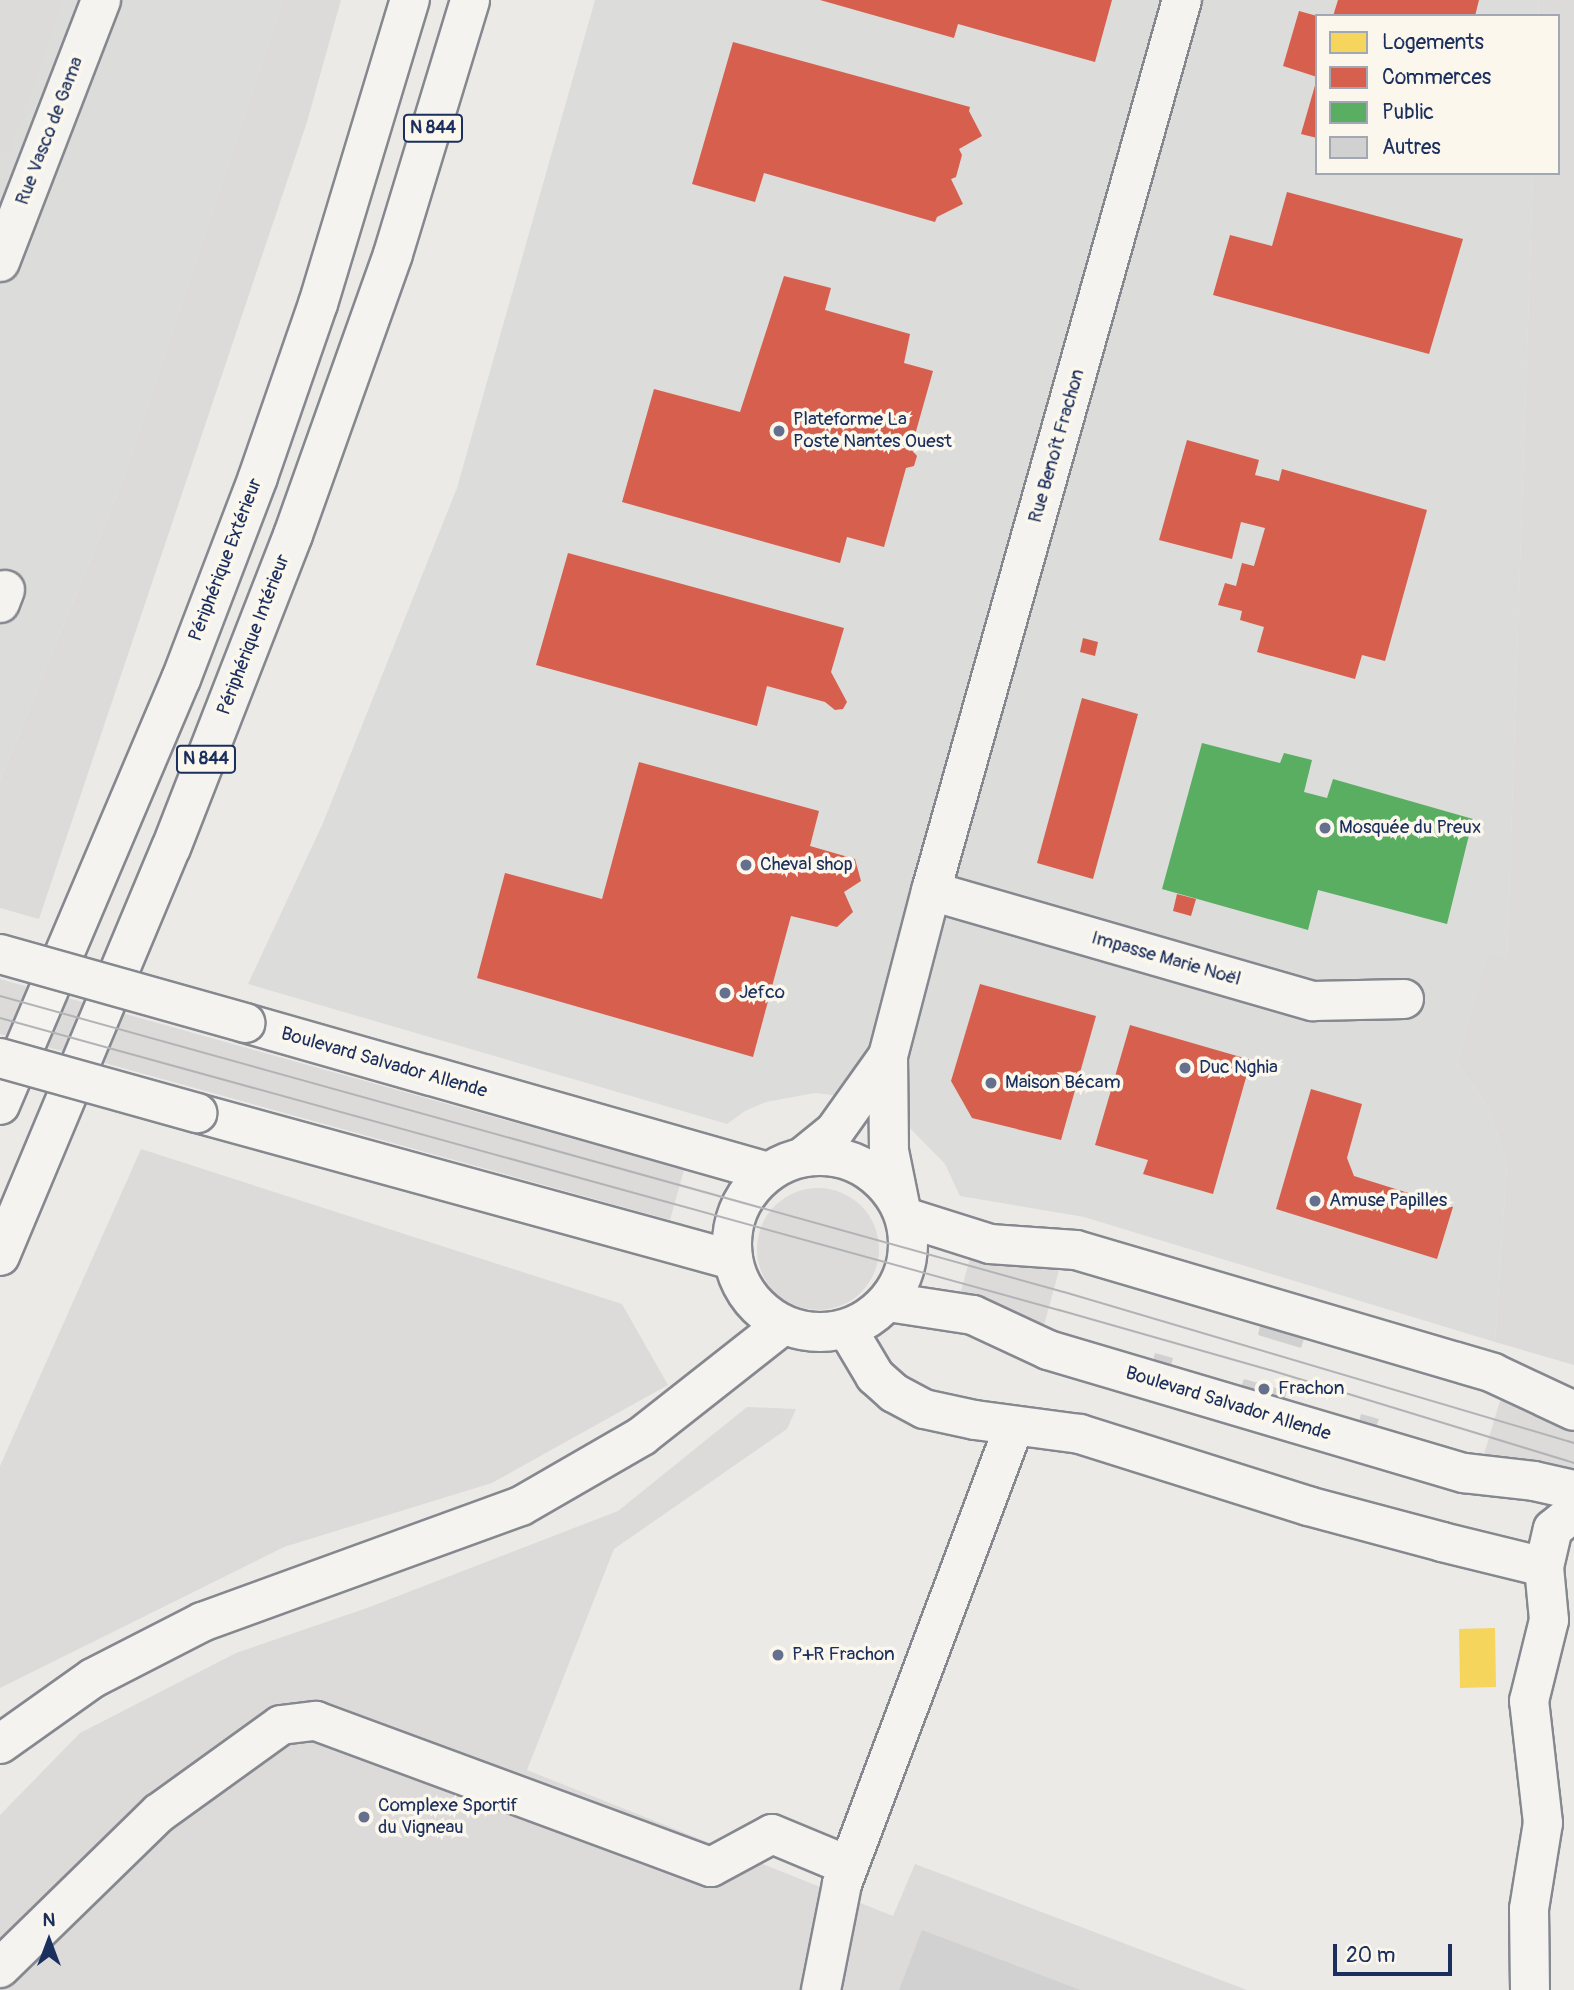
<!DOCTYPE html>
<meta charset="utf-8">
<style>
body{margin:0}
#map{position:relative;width:1574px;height:1990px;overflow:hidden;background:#eceae6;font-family:Pangolin,sans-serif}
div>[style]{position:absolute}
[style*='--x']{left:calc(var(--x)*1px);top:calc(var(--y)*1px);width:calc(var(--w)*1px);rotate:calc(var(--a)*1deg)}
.built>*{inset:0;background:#dcdcda}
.green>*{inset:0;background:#dcdbd9}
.round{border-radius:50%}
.homes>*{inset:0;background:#f6d55c}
.shops>*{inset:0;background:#d6604d}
.public>*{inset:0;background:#5aae61}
.building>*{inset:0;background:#d2d1d1}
.roads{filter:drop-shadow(2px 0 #85888f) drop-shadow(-2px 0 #85888f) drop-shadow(0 2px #85888f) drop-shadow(0 -2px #85888f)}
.minor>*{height:38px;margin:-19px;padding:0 19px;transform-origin:19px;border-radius:19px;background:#f4f3ef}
.minor>.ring{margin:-19px;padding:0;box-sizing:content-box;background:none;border:38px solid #f4f3ef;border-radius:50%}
.highway>*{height:38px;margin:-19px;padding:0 19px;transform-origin:19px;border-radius:19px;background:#f4f3ef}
.tram>*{height:2px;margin:-1px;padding:0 1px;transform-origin:1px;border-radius:1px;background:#b1b3b6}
.bridges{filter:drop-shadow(2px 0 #85888f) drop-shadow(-2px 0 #85888f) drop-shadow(0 2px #85888f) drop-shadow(0 -2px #85888f)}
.minor-bridge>*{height:38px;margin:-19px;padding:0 19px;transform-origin:19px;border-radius:19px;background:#f4f3ef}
.dots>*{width:19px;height:19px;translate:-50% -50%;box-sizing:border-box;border:4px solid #fbf7ec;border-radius:50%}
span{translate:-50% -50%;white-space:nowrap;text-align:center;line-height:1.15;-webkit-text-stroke:7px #fbf7ec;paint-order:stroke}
.shield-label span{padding:2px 5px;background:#fbf7ec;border:2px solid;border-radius:5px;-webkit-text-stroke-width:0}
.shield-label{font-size:18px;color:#1b2f5e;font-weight:700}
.street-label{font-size:19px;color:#1b2f5e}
.poi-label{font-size:19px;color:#1b2f5e}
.left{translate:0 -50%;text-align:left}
.legend{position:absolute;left:1315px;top:14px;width:245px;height:161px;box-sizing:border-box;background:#fbf7ec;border:2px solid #a1a7b3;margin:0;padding:9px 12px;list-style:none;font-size:21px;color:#1b2f5e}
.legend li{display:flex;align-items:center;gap:14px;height:35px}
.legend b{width:35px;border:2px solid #a1a7b3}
.north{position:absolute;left:14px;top:1906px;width:70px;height:70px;-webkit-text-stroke:5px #fbf7ec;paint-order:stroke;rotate:0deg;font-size:19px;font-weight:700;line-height:28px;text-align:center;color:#1b2f5e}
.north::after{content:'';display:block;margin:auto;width:24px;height:32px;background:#1b2f5e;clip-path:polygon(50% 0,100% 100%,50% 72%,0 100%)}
.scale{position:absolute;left:1333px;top:1944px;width:119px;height:32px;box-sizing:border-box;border:4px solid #1b2f5e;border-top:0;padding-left:9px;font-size:21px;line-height:24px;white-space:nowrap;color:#1b2f5e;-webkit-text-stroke:5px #fbf7ec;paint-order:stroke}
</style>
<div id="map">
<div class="built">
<i style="clip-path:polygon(0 0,282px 0,119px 489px,0 780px)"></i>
<i style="clip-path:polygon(595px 0,1539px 0,1538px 16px,1317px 16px,1317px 173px,1533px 173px,1507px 961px,1488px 954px,1457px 1064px,1488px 1106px,1507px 1164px,1495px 1342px,1084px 1217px,960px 1196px,945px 1164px,904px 1122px,840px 1096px,815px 1093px,766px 1102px,745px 1111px,727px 1124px,248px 984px,323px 823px,457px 488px)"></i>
</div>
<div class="green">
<i style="clip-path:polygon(0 0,63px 0,9px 155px,0 151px)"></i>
<i style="clip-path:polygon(282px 0,341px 0,307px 122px,39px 919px,0 908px,0 780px,119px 489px)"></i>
<i style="clip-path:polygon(1539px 0,1574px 0,1574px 1365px,1495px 1342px,1507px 1164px,1488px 1106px,1457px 1064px,1488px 953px,1507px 960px,1533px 173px,1558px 173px,1558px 16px,1538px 16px)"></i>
<i style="clip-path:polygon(0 979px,684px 1170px,670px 1220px,0 1034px)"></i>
<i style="clip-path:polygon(141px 1149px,622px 1304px,668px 1385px,492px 1483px,284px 1547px,0 1688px,0 1466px)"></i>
<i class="round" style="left:757px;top:1188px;width:122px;height:122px"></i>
<i style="clip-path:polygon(972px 1251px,1061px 1263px,1041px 1336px,959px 1298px)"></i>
<i style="clip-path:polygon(1502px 1394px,1574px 1426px,1574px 1480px,1481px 1464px)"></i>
<i style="clip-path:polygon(747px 1407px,796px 1409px,787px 1429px,614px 1549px,527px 1770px,893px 1916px,915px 1864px,1247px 1990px,0 1990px,0 1815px,80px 1733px,236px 1653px,367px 1608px,618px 1511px)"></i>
</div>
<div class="homes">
<i style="clip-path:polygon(1495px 1628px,1496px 1687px,1460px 1688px,1459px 1629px)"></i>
</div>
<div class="shops">
<i style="clip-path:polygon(820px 0,1112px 0,1095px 62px,958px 24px,954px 38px)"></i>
<i style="clip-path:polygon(1338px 0,1479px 0,1475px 16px,1333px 16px)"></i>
<i style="clip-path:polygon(1299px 11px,1317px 16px,1317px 77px,1283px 66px)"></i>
<i style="clip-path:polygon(733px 42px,970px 107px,969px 111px,982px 136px,959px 149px,962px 155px,956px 177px,951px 179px,963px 204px,937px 217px,935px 222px,764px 173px,755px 202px,692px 184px)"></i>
<i style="clip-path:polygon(1316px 82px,1317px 82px,1317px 138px,1301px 134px)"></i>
<i style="clip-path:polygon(1287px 192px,1463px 239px,1429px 354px,1213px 295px,1230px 235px,1272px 246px)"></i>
<i style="clip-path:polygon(784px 276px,831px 288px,825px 310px,910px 334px,904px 363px,933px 371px,911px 449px,917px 456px,914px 466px,906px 468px,884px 547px,847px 537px,840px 563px,622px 502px,654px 389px,740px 412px)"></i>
<i style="clip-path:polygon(1187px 440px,1259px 460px,1255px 475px,1279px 481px,1282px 469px,1427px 510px,1385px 661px,1362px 655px,1355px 679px,1257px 652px,1264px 627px,1240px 620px,1242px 611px,1218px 605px,1225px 583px,1236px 586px,1242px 563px,1254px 566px,1265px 528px,1241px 522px,1232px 559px,1159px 540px)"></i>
<i style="clip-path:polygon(568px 553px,844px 628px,831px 672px,847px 702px,843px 709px,835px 710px,825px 702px,767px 686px,757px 726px,536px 665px)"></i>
<i style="clip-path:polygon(1083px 638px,1098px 642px,1095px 656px,1080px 652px)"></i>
<i style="clip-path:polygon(1082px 698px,1138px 714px,1093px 879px,1037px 863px)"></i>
<i style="clip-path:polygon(639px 762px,819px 811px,810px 846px,855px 859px,861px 881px,844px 892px,853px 912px,837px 927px,791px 916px,753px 1057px,477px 978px,505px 873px,602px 899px)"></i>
<i style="clip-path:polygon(1177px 894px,1196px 899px,1191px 916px,1173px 911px)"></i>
<i style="clip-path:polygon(980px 984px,1096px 1016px,1061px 1140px,972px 1118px,951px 1081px)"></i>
<i style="clip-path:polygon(1130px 1025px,1251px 1060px,1213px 1194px,1143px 1174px,1148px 1160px,1095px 1145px)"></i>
<i style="clip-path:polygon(1311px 1089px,1362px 1104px,1347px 1158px,1354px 1176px,1453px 1207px,1437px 1259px,1276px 1209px)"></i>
</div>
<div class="public">
<i style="clip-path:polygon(1202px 743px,1280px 763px,1284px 753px,1312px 760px,1304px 792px,1327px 798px,1333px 779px,1473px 819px,1447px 924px,1318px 890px,1308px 930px,1162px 889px)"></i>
</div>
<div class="building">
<i style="clip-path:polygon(1260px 1326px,1304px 1339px,1301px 1348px,1258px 1335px)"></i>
<i style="clip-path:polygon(1155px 1353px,1173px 1358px,1171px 1366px,1153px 1361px)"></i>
<i style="clip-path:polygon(1244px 1379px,1287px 1391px,1284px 1401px,1241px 1387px)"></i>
<i style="clip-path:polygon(1361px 1414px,1379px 1419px,1376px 1427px,1359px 1422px)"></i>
<i style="clip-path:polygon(922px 1930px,1007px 1962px,1080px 1990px,899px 1990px)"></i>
</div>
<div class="roads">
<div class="minor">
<i style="--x:0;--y:262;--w:281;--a:-68.9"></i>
<i style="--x:0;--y:603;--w:14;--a:-69"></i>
<i style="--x:931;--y:891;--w:398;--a:16.1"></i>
<i style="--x:1313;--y:1001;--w:91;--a:-1.3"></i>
<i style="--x:245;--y:1023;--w:544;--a:15.9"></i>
<i style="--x:197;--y:1113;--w:556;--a:15.34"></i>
<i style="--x:804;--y:1156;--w:38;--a:-39"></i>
<i style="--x:834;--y:1132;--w:93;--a:-54.6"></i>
<i class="ring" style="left:732px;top:1156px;width:138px;height:138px"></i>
<i style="--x:900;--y:1205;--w:55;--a:-101.5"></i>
<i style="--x:889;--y:1151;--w:95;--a:-90.6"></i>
<i style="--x:888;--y:1056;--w:171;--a:-75.4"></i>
<i style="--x:931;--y:891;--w:926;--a:-74.27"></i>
<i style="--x:905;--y:1217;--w:89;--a:17.6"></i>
<i style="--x:990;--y:1244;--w:86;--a:4"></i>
<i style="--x:1076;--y:1250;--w:435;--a:16.4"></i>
<i style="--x:1493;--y:1373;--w:89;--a:25.1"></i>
<i style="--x:888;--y:1302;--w:86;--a:8.7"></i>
<i style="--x:973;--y:1315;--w:83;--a:25"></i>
<i style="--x:1048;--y:1350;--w:434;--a:16.5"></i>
<i style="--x:1464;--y:1473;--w:70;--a:6.5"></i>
<i style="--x:1534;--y:1481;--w:41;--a:12.7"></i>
<i style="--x:847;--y:1329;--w:55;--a:59.2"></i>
<i style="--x:875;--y:1376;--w:25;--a:42"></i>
<i style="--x:894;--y:1393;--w:34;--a:28"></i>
<i style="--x:924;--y:1409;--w:52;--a:12.2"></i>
<i style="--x:975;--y:1420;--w:106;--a:7.6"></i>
<i style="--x:1080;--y:1434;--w:239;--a:17.5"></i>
<i style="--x:1308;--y:1506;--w:139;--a:15"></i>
<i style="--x:1442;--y:1542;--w:105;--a:13.8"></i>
<i style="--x:1544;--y:1567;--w:39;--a:-77"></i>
<i style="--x:1553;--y:1529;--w:27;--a:-39"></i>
<i style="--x:0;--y:1968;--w:222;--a:-44.3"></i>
<i style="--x:159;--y:1813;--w:150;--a:-35.8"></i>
<i style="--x:281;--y:1725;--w:35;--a:-7"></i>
<i style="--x:316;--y:1721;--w:421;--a:20.3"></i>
<i style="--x:711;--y:1867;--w:69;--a:-28.4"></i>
<i style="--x:772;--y:1834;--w:83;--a:22.6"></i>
<i style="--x:821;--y:1990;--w:108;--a:-78.8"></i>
<i style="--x:842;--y:1884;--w:489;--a:-69.4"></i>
<i style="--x:1530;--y:1990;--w:81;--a:-90.7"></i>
<i style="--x:1529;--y:1909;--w:87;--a:-80.8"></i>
<i style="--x:1543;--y:1823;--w:123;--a:-96.5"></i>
<i style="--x:1529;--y:1701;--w:83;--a:-76.1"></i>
<i style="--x:1549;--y:1620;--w:53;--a:-95.4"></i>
</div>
<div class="highway">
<i style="--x:0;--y:1105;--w:463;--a:-67"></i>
<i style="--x:181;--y:679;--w:216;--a:-69.1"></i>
<i style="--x:258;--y:477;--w:183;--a:-70.9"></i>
<i style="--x:318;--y:304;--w:318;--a:-73.2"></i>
<i style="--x:0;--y:1256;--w:442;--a:-67.3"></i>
<i style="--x:171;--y:848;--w:336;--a:-68.7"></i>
<i style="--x:293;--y:535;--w:298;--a:-70.4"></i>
<i style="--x:393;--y:254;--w:265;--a:-73.1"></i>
<i style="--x:0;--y:1744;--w:114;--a:-35.4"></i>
<i style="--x:93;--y:1678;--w:123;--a:-27.2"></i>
<i style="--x:202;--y:1622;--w:339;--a:-20"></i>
<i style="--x:521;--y:1506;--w:140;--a:-30"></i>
<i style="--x:642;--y:1436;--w:179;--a:-38.2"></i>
</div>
</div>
<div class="tram">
<i style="--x:0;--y:996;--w:1104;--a:15.55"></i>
<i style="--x:1064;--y:1292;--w:532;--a:16.49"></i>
<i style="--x:0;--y:1018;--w:1099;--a:15.42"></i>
<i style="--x:1059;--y:1310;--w:219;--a:15.9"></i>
<i style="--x:1270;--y:1370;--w:318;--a:17"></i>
</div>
<div class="bridges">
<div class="minor-bridge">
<i style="--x:0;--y:954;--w:255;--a:15.7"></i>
<i style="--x:0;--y:1058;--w:205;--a:15.6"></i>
</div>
</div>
<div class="dots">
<i style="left:779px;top:431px;background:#64708e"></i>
<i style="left:1325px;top:828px;background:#64708e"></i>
<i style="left:746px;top:865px;background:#64708e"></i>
<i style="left:725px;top:993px;background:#64708e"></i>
<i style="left:1185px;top:1068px;background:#64708e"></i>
<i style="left:991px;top:1083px;background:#64708e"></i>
<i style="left:1315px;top:1201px;background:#64708e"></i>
<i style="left:1264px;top:1389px;background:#64708e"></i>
<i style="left:778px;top:1655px;background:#64708e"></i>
<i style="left:364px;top:1817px;background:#64708e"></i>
</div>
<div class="shield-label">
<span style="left:433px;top:128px">N 844</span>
<span style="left:206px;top:759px">N 844</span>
</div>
<div class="street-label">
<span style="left:50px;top:131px;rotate:-69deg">Rue Vasco de Gama</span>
<span style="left:1057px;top:446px;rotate:-74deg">Rue Benoît Frachon</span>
<span style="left:226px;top:560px;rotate:-69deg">Périphérique Extérieur</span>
<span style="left:254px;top:635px;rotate:-69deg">Périphérique Intérieur</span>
<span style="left:1166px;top:959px;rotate:16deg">Impasse Marie Noël</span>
<span style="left:384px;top:1063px;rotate:16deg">Boulevard Salvador Allende</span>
<span style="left:1228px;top:1404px;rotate:17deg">Boulevard Salvador Allende</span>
</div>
<div class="poi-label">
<span class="left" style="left:793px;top:431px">Plateforme La<br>Poste Nantes Ouest</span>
<span class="left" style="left:1339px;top:828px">Mosquée du Preux</span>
<span class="left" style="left:760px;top:865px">Cheval shop</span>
<span class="left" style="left:739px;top:993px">Jefco</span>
<span class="left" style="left:1199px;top:1068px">Duc Nghia</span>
<span class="left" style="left:1005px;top:1083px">Maison Bécam</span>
<span class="left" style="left:1329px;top:1201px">Amuse Papilles</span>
<span class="left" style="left:1278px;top:1389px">Frachon</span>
<span class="left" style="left:792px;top:1655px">P+R Frachon</span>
<span class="left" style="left:378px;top:1817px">Complexe Sportif<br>du Vigneau</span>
</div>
<ul class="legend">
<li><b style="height:19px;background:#f6d55c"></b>Logements</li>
<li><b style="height:19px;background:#d6604d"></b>Commerces</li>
<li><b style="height:19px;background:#5aae61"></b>Public</li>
<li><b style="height:19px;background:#d2d1d1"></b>Autres</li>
</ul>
<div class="north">N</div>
<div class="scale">20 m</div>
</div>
